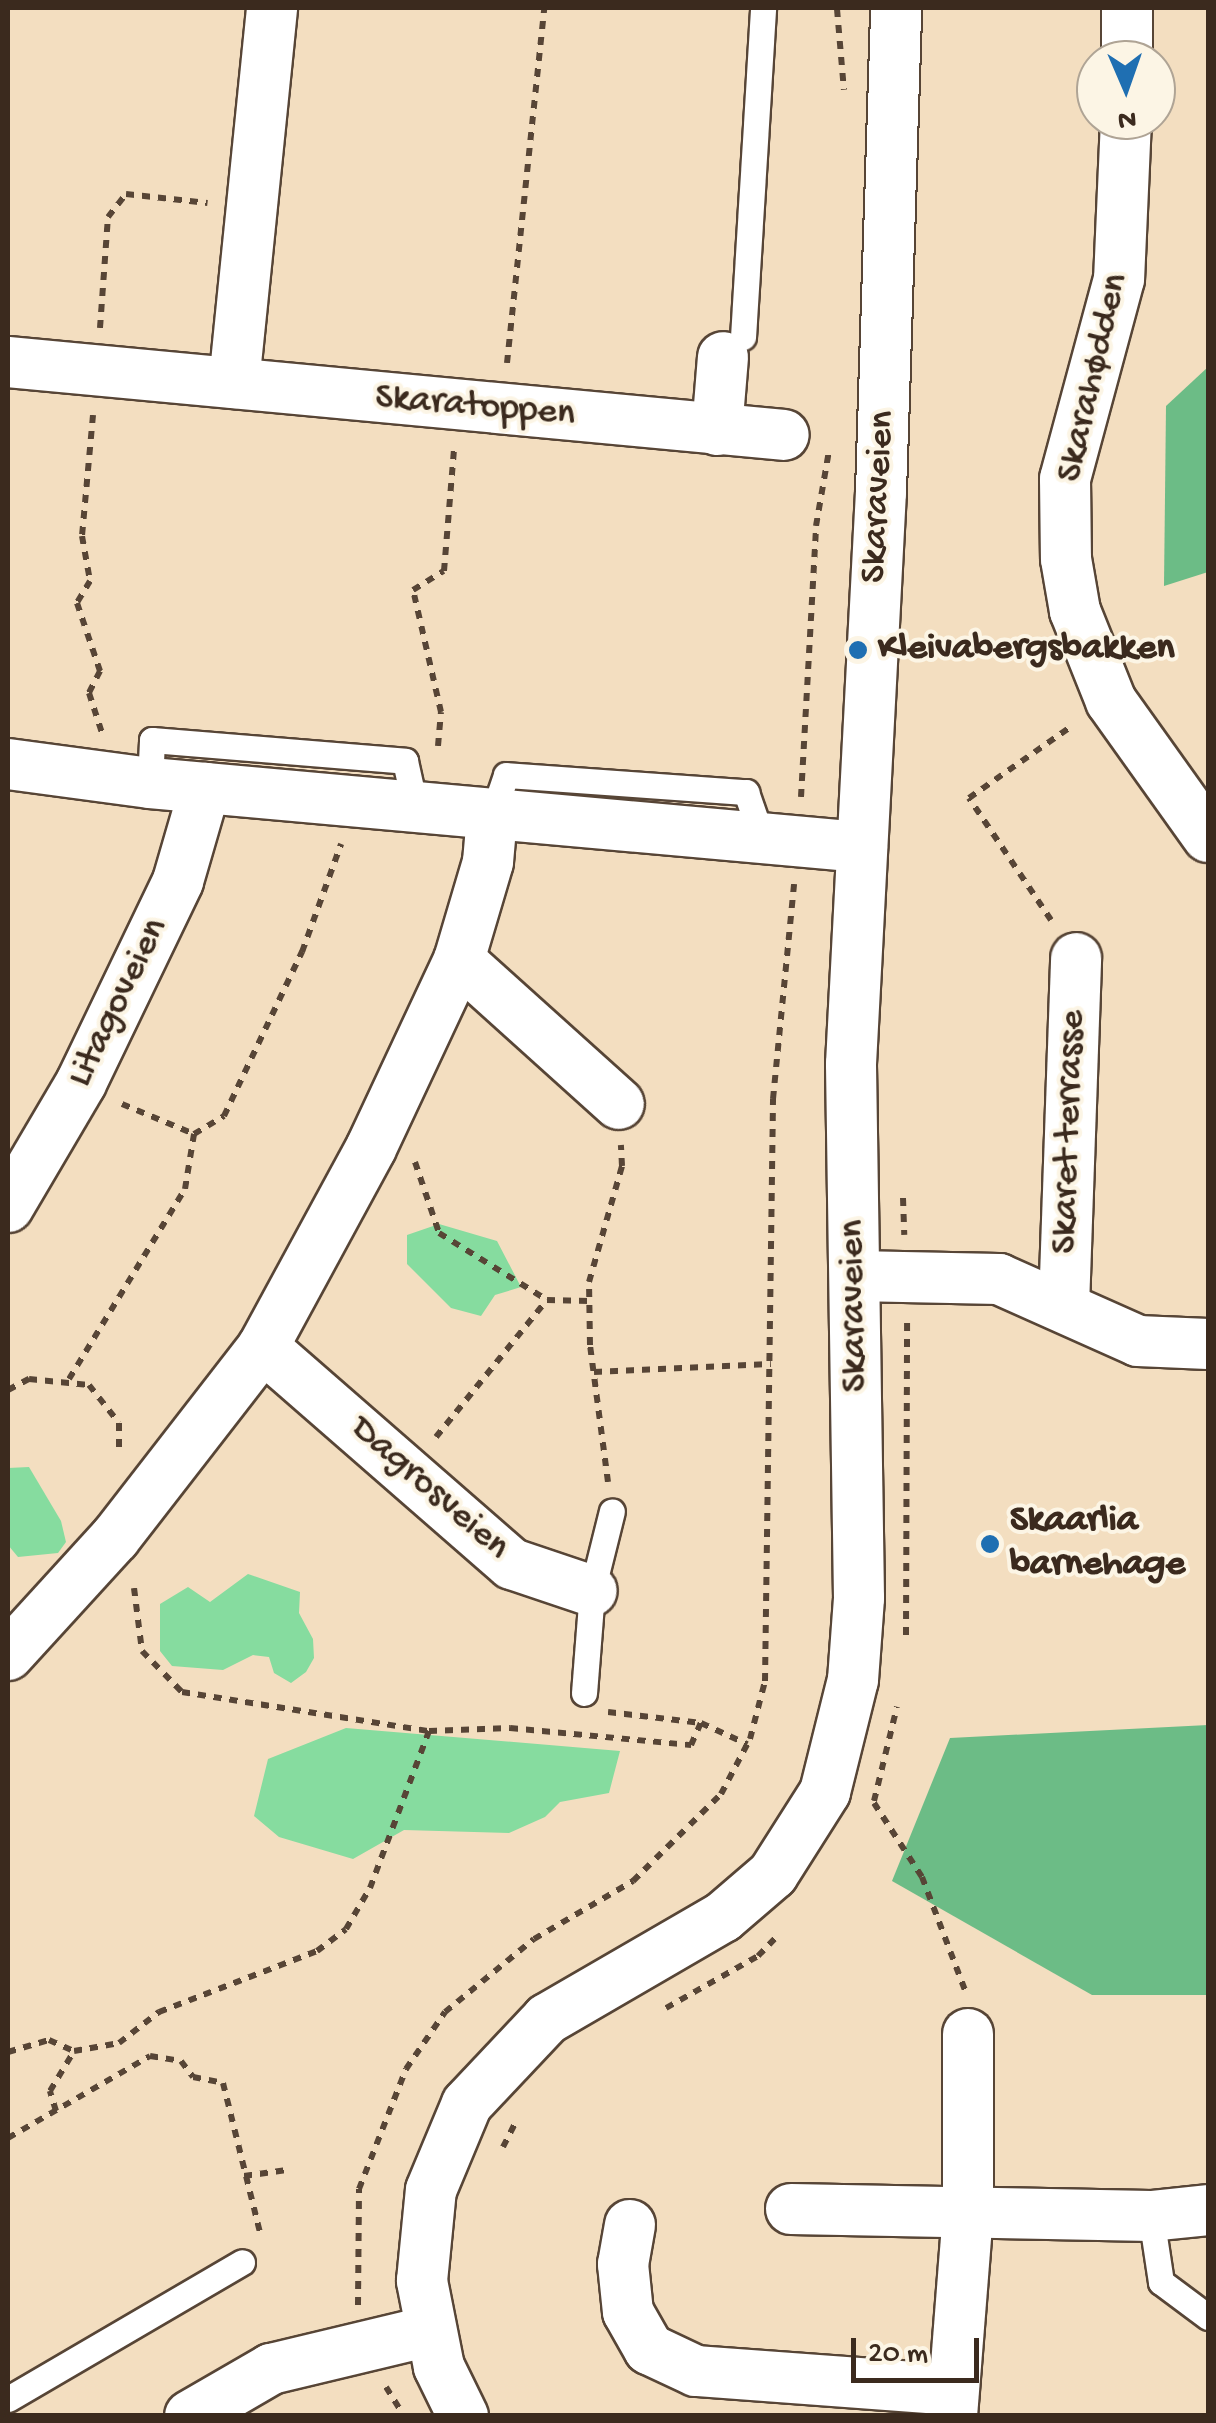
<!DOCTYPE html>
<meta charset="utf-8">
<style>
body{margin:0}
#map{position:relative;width:1216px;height:2423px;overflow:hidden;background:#f3dec0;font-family:"Gochi Hand",sans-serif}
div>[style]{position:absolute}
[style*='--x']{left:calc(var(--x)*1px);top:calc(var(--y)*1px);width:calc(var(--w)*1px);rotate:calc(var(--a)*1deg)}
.green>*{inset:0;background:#86dc9f}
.forest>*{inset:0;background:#6cbc86}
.path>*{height:6px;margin-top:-3px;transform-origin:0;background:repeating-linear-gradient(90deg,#574536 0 8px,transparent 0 16px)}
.roads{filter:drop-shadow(2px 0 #574536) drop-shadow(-2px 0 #574536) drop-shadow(0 2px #574536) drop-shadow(0 -2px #574536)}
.service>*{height:25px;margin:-12.5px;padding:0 12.5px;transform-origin:12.5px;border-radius:12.5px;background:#fff}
.minor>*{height:50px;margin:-25px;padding:0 25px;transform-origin:25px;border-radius:25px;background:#fff}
.dots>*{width:28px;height:28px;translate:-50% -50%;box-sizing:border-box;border:5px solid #fcf5e5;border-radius:50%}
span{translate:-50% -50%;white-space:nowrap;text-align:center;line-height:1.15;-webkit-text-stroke:8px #fcf5e5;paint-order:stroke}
.street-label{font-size:38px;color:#3b2a1e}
.poi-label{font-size:38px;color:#3b2a1e;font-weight:700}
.left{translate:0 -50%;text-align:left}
.frame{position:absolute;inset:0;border:10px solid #3b2a1e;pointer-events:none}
.north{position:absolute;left:1076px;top:40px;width:100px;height:100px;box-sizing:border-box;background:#fcf5e5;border:2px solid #afa495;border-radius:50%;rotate:178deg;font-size:28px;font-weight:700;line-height:40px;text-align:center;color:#3b2a1e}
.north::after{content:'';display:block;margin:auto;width:35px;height:45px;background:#1f6fb2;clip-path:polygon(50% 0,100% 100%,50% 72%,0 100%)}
.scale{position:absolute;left:851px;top:2338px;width:128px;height:45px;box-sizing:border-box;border:5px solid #3b2a1e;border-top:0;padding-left:12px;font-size:30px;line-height:35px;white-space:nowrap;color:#3b2a1e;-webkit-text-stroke:8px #fcf5e5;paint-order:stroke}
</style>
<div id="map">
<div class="green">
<i style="clip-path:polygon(439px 1224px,497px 1241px,521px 1287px,495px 1295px,481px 1316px,451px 1308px,407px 1264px,407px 1235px)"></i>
<i style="clip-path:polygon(29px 1467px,61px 1521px,66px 1542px,58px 1553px,18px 1557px,8px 1545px,8px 1468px)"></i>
<i style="clip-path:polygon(248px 1574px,300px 1592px,299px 1613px,313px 1639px,314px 1658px,306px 1672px,291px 1683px,274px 1673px,269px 1657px,253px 1655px,223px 1670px,172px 1666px,160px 1651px,160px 1604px,188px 1587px,210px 1602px)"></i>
<i style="clip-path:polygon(346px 1728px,620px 1751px,609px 1793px,560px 1802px,545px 1817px,509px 1833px,404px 1830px,353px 1859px,279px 1837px,254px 1816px,268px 1759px)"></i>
</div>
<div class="forest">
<i style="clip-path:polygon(1208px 367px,1208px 572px,1164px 586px,1166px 406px)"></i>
<i style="clip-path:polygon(1208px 1725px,1208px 1995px,1092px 1995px,892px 1881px,950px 1738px)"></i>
</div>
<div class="path">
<i style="--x:837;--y:9;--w:81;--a:85.1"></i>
<i style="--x:100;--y:328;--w:111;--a:-85.9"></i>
<i style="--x:108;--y:217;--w:29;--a:-52"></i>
<i style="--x:126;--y:194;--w:82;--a:6.3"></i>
<i style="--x:507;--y:363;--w:357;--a:-84"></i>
<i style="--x:93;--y:415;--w:121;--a:95.2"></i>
<i style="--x:82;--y:536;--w:46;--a:79.9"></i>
<i style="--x:90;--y:581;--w:26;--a:121"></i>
<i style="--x:77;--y:603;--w:72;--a:71.3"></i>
<i style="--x:100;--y:671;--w:25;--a:117"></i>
<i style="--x:89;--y:693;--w:42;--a:72"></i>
<i style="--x:438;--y:746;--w:34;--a:-85"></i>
<i style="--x:441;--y:712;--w:125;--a:-102.9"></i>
<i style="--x:413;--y:590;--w:36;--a:-32"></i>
<i style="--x:444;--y:571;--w:121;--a:-85.3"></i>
<i style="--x:801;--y:797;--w:271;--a:-86.8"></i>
<i style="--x:816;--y:526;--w:76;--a:-80.2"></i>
<i style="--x:1051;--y:920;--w:147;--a:-123.9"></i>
<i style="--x:969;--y:798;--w:126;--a:-35"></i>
<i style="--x:122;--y:1104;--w:78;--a:22.6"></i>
<i style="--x:415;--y:1162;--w:75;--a:71.3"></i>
<i style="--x:439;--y:1233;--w:127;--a:31.8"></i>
<i style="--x:903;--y:1198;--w:37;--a:88"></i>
<i style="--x:594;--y:1372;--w:177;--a:-2.6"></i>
<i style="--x:69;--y:1379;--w:223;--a:-58.6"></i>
<i style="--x:185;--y:1189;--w:56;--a:-80.7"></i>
<i style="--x:194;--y:1134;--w:35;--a:-31"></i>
<i style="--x:224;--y:1116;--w:182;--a:-64.6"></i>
<i style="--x:302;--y:952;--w:115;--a:-70.1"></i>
<i style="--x:8;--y:1390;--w:24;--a:-28"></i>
<i style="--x:29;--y:1379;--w:60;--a:5.7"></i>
<i style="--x:89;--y:1385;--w:48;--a:51.7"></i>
<i style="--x:119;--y:1423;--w:32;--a:90"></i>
<i style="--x:436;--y:1437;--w:176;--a:-51"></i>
<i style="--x:547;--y:1300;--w:42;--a:1.4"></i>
<i style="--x:608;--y:1482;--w:138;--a:-97.5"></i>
<i style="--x:590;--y:1345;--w:63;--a:-90.9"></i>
<i style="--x:589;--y:1282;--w:121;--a:-74.1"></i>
<i style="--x:622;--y:1166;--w:21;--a:-93"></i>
<i style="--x:134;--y:1588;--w:64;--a:82.8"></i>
<i style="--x:142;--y:1651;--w:57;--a:45.7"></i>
<i style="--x:182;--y:1692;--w:250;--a:9"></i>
<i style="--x:429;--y:1731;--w:81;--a:-2.1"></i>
<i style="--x:510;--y:1728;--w:182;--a:5.4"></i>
<i style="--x:691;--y:1745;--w:24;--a:-66"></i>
<i style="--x:906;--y:1635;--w:312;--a:-89.8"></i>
<i style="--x:608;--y:1712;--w:94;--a:6.7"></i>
<i style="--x:701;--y:1723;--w:51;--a:24.5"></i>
<i style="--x:874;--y:1801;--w:97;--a:-76.3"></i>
<i style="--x:874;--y:1803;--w:88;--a:57"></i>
<i style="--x:922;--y:1877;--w:121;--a:69.2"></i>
<i style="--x:666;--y:2008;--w:106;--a:-29.5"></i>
<i style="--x:758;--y:1956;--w:28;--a:-46"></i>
<i style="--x:8;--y:2052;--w:43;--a:-16.3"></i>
<i style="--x:49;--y:2040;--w:27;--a:24"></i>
<i style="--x:74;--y:2051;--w:46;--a:-10.1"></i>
<i style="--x:119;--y:2043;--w:51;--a:-37.8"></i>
<i style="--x:159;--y:2012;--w:169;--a:-21.1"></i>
<i style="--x:317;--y:1951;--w:36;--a:-37"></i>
<i style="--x:346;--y:1929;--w:48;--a:-59.7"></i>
<i style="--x:370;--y:1888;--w:168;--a:-69.4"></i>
<i style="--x:56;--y:2111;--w:21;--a:-107"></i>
<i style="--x:50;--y:2091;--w:47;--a:-59"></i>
<i style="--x:8;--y:2138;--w:164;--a:-30"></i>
<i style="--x:150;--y:2056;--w:31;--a:9"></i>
<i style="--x:181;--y:2061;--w:20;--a:53"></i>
<i style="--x:193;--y:2077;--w:31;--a:11"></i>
<i style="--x:223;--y:2083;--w:158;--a:76.1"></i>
<i style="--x:503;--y:2147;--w:28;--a:-63"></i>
<i style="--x:244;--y:2176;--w:43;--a:-7.9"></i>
<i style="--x:358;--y:2305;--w:116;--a:-89.5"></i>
<i style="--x:359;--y:2189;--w:129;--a:-68.6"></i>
<i style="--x:406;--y:2069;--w:69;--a:-55.6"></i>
<i style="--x:445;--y:2012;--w:115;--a:-39.4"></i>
<i style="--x:534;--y:1939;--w:115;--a:-30.4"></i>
<i style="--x:633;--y:1881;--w:124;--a:-44.7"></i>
<i style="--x:721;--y:1794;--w:62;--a:-62.2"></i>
<i style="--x:750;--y:1739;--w:60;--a:-75.5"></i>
<i style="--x:765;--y:1681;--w:582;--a:-89.21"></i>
<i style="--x:773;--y:1099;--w:216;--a:-84.4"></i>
<i style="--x:386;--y:2387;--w:34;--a:58"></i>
</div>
<div class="roads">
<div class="service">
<i style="--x:743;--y:337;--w:330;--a:-86.5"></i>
<i style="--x:150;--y:783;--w:43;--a:-87.3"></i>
<i style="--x:152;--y:740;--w:254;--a:4.7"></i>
<i style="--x:405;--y:761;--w:46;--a:77.5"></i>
<i style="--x:492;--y:816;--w:43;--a:-71.1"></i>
<i style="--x:506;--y:775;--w:241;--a:4.1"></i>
<i style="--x:746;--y:792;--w:52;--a:70.9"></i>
<i style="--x:584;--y:1693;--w:102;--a:-85.5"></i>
<i style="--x:592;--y:1591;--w:82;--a:-76"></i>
<i style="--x:1151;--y:2216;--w:67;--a:81.4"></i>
<i style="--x:1161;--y:2282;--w:59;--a:36.7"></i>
<i style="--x:8;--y:2399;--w:271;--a:-30.3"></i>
</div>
<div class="minor">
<i style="--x:1127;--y:60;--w:52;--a:-90"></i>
<i style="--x:1126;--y:120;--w:159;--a:92.5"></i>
<i style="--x:1119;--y:279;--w:207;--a:105.1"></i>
<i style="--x:1065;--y:479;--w:80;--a:89.3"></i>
<i style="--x:1066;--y:559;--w:53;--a:80.2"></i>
<i style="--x:1075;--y:611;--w:97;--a:68.2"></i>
<i style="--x:1111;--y:701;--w:167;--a:54.5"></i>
<i style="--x:8;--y:362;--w:779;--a:5.37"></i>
<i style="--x:234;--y:383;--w:377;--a:-84.2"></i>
<i style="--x:717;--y:430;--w:73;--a:-85.3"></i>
<i style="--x:8;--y:764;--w:143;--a:7.6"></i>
<i style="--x:150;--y:783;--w:715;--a:5.14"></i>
<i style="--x:459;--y:960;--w:215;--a:42"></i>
<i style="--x:8;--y:1207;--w:144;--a:-59.5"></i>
<i style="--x:81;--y:1083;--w:224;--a:-64.3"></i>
<i style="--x:178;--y:881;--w:97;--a:-73.8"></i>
<i style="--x:855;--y:1276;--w:144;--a:1.2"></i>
<i style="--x:999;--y:1279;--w:152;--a:24"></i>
<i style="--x:1138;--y:1341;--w:70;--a:2.5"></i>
<i style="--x:1064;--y:1306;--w:348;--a:-88"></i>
<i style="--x:263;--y:1347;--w:330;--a:41.1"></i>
<i style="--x:512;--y:1564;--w:84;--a:18.6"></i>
<i style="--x:8;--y:1655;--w:159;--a:-47.6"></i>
<i style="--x:115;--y:1538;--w:242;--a:-52.2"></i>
<i style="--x:263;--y:1347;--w:226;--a:-61.5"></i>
<i style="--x:371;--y:1148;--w:208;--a:-64.9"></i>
<i style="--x:459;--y:960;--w:102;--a:-73.5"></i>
<i style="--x:488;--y:862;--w:46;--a:-85"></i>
<i style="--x:791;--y:2209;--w:360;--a:1.1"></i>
<i style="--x:1151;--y:2216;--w:57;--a:-6"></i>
<i style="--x:630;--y:2225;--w:40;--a:100"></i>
<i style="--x:623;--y:2264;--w:48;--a:84.1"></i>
<i style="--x:628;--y:2312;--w:43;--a:60.4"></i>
<i style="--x:649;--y:2349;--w:52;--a:25.1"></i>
<i style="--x:696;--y:2371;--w:258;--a:4.2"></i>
<i style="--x:190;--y:2416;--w:94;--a:-30.1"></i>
<i style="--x:271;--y:2369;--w:163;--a:-13.5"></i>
<i style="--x:463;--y:2416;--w:55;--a:-116.1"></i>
<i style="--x:439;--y:2367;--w:88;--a:-101.2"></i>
<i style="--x:422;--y:2281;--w:91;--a:-84.4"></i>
<i style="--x:431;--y:2190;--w:93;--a:-67.3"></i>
<i style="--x:467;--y:2104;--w:117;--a:-46.7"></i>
<i style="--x:547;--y:2019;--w:203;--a:-30.1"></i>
<i style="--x:723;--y:1917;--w:66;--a:-40.7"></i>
<i style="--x:773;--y:1874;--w:97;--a:-57.6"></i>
<i style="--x:825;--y:1792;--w:115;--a:-76"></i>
<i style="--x:853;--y:1680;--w:82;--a:-85.8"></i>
<i style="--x:859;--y:1598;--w:534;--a:-90.86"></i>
<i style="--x:851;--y:1064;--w:573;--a:-87"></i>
<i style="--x:881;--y:492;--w:484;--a:-88.2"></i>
<i style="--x:952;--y:2416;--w:205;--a:-85.5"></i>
<i style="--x:968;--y:2212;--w:178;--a:-90"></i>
</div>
</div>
<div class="dots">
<i style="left:858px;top:650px;background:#1f6fb2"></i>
<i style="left:990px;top:1544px;background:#1f6fb2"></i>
</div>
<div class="street-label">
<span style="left:1094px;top:378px;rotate:-77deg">Skarahødden</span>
<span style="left:475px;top:407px;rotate:5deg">Skaratoppen</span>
<span style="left:880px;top:497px;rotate:-87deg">Skaraveien</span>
<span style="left:119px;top:1003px;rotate:-64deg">Litagoveien</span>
<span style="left:1070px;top:1132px;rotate:-88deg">Skaret terrasse</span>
<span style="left:855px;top:1306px;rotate:-91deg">Skaraveien</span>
<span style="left:429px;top:1489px;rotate:41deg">Dagrosveien</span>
</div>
<div class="poi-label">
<span class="left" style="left:878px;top:650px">Kleivabergsbakken</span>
<span class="left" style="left:1010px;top:1544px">Skaarlia<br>barnehage</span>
</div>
<div class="frame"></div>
<div class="north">N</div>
<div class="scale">20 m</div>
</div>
